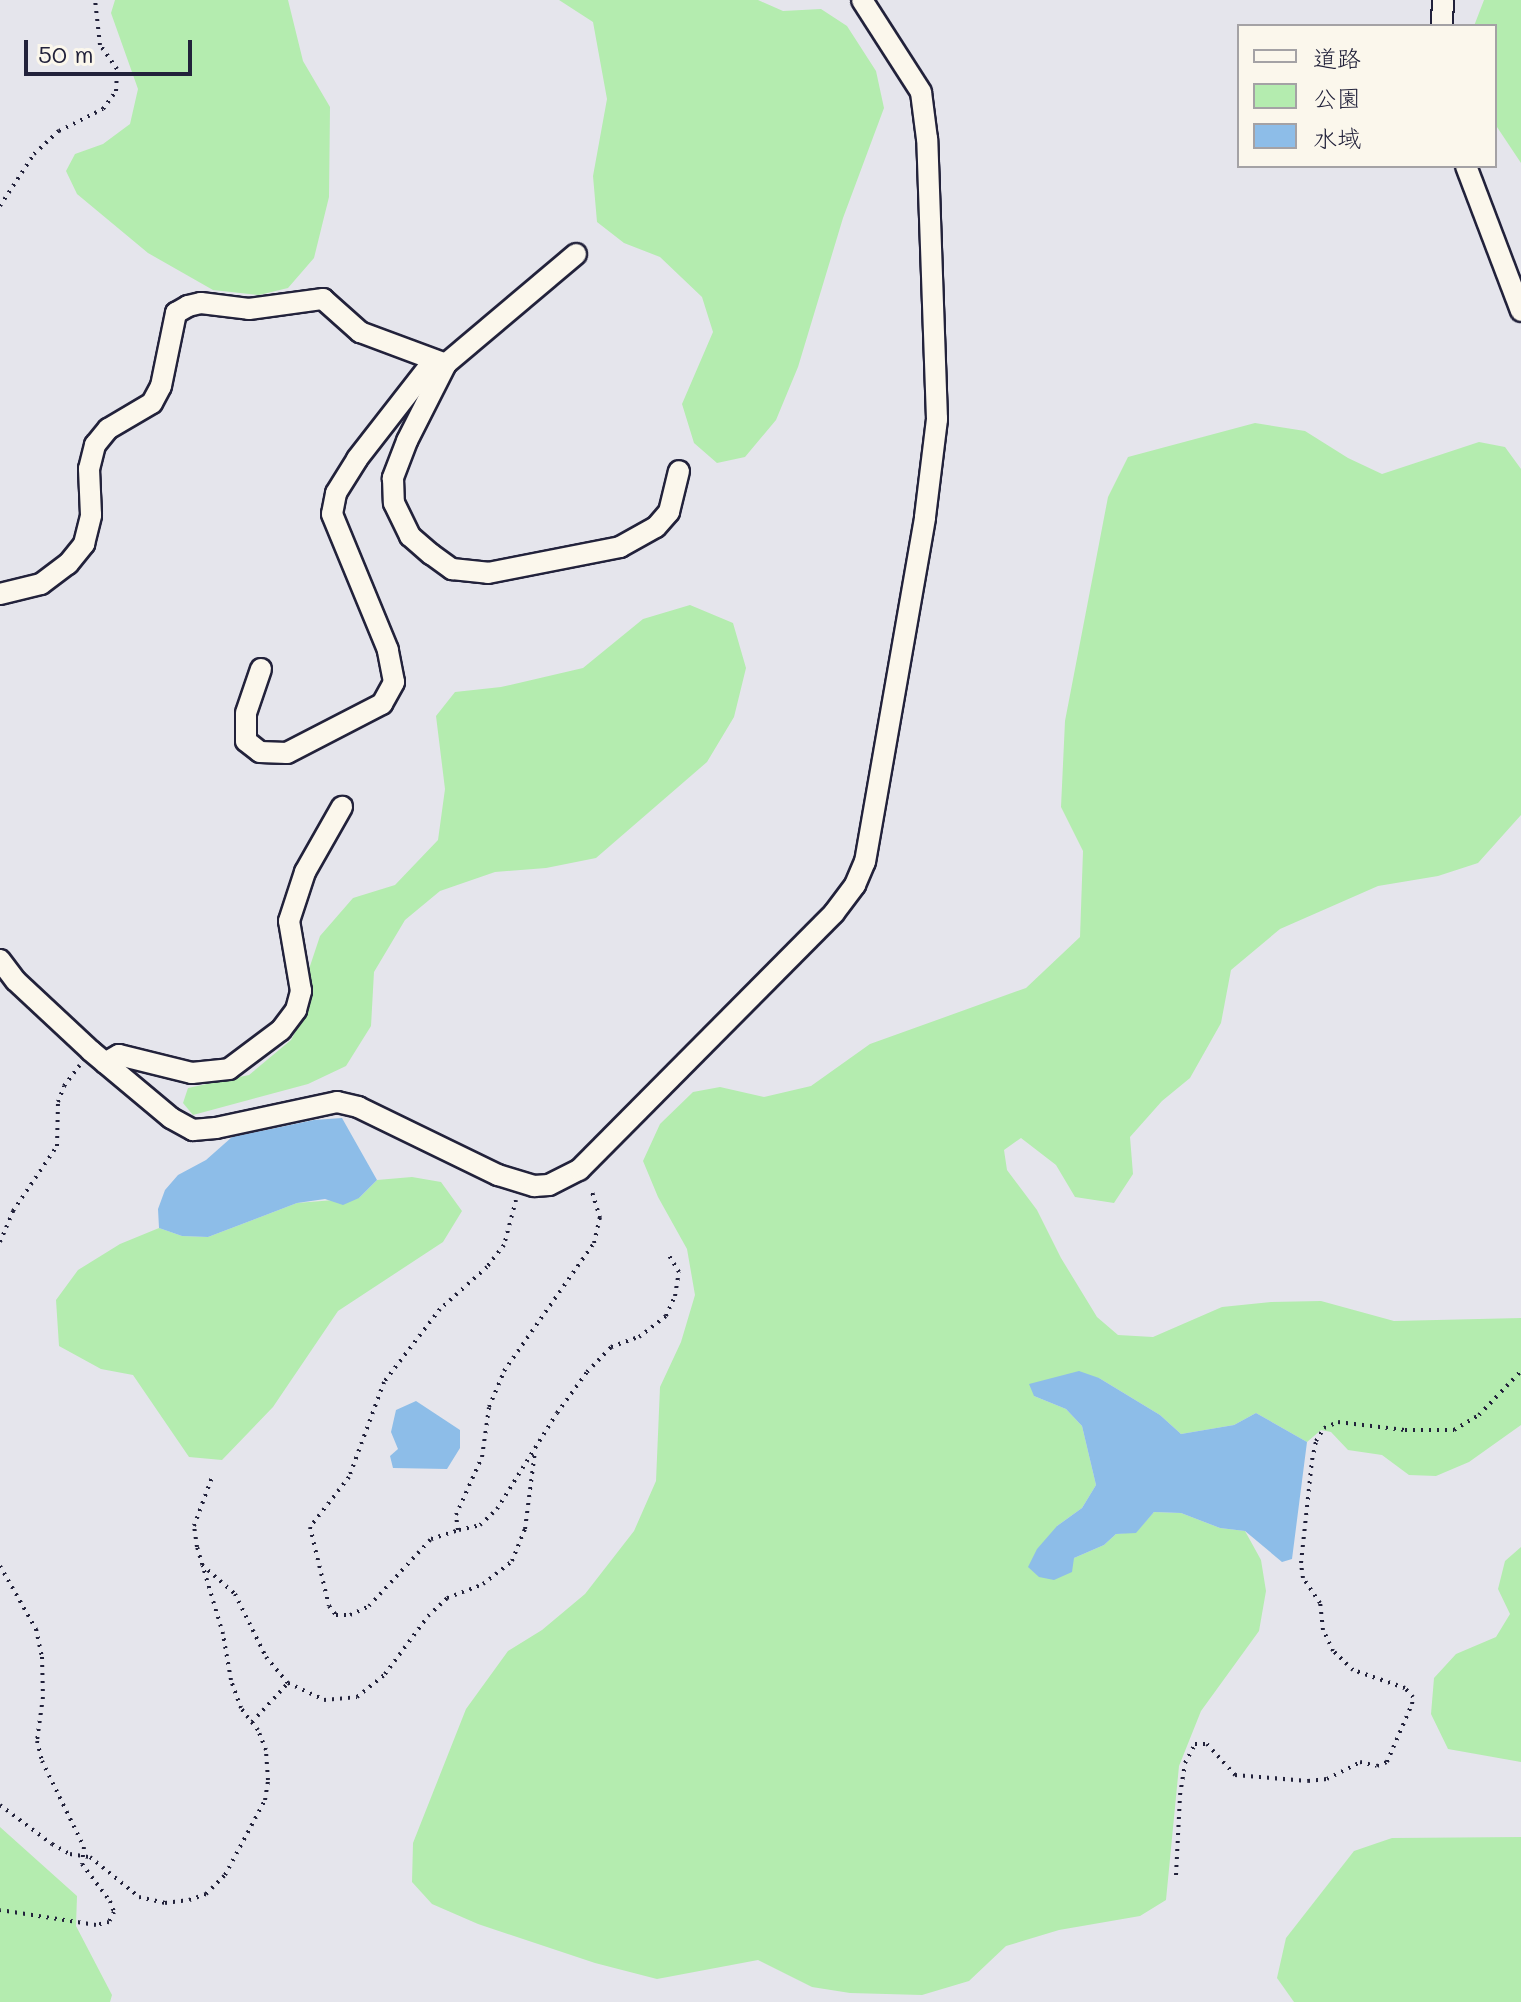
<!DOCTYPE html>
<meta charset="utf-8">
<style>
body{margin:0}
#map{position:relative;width:1521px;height:2002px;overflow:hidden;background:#e5e5ec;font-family:Mali,"Klee One",sans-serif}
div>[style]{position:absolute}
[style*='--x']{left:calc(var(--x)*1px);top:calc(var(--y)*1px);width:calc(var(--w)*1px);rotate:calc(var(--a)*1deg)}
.green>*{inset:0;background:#b4ecaf}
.water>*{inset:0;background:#8dbde8}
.path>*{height:4px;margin-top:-2px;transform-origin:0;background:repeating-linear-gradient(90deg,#22223b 0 2px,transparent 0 8px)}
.roads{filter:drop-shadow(2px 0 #22223b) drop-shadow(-2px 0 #22223b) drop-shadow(0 2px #22223b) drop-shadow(0 -2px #22223b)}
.street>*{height:20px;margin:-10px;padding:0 10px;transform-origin:10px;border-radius:10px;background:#fbf7ec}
span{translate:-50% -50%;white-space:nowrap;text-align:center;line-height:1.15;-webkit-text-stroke:6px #fbf7ec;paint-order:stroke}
.legend{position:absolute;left:1237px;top:24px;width:260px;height:144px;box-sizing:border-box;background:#fbf7ec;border:2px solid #a4a2a5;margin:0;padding:10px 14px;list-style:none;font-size:24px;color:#22223b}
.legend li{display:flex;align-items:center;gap:16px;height:40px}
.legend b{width:40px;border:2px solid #a4a2a5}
.scale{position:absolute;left:24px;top:40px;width:168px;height:36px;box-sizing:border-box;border:4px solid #22223b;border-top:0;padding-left:10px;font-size:24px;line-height:28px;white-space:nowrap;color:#22223b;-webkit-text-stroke:6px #fbf7ec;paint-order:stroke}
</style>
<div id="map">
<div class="green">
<i style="clip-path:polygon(115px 0,288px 0,303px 61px,330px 107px,329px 197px,314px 258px,288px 288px,259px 295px,213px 290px,148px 253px,77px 194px,66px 171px,75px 154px,103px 144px,130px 124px,138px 89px,111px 13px)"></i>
<i style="clip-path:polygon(559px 0,758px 0,783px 11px,821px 9px,847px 26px,876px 71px,884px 108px,843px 218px,798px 367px,776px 420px,745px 457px,717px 463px,694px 443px,682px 404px,713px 332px,702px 297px,660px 257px,624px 243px,597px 222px,593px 176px,607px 99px,593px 22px)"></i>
<i style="clip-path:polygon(1484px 0,1521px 0,1521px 163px,1495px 124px,1495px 26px,1474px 26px)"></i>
<i style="clip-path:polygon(1255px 423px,1305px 431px,1348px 458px,1382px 474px,1479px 442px,1505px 447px,1521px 469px,1521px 815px,1478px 863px,1438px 876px,1378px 886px,1280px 929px,1231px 970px,1221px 1023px,1190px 1078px,1162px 1101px,1130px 1137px,1133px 1174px,1114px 1203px,1075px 1197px,1056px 1165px,1021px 1138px,1004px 1150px,1007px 1170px,1037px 1210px,1061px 1258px,1097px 1317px,1118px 1335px,1153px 1337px,1222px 1307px,1271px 1302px,1321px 1301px,1394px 1321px,1521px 1318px,1521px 1425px,1469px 1462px,1436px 1476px,1409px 1475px,1382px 1455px,1348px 1450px,1331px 1432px,1321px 1430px,1307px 1442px,1256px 1413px,1234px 1425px,1181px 1434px,1160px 1415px,1099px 1378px,1034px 1396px,1066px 1409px,1082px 1426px,1096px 1485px,1082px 1508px,1057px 1526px,1074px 1558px,1104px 1545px,1116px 1534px,1136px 1532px,1154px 1512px,1181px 1513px,1220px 1528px,1245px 1531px,1261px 1560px,1266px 1591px,1259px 1631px,1201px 1711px,1179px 1766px,1166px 1900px,1140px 1916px,1059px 1930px,1006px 1946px,969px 1981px,922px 1995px,850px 1993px,812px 1987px,758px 1960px,657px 1979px,595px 1963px,478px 1924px,432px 1904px,412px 1882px,413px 1843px,466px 1709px,508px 1651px,542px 1630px,585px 1594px,634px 1531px,656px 1481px,660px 1387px,681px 1342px,695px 1295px,687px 1249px,658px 1197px,643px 1161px,660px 1124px,693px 1092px,720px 1087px,764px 1097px,811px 1086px,870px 1044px,1026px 988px,1080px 937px,1083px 851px,1061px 807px,1065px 721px,1108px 497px,1128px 457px)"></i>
<i style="clip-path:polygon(690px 605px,733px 623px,746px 668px,734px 717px,707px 762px,596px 858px,546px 868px,495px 872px,440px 891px,405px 920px,374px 972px,371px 1026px,346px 1066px,308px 1084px,193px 1115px,183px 1103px,188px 1088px,249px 1075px,291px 1040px,309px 1006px,306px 978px,320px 936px,353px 898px,395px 885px,438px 840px,445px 789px,436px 716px,455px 692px,501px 687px,583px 668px,643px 619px)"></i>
<i style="clip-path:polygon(412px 1177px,441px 1182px,462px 1211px,443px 1242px,338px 1311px,273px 1407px,222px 1460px,189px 1457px,133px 1375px,101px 1369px,59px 1346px,56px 1300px,78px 1270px,120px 1244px,159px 1228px,182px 1236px,208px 1237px,297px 1203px,359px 1198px,377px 1180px)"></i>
<i style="clip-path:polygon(1521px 1547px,1521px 1762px,1448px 1749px,1431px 1714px,1434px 1678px,1456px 1654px,1496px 1637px,1510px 1614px,1498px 1589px,1505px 1561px)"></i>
<i style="clip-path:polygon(0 1827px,77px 1896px,76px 1926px,112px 1995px,110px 2002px,0 2002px)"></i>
<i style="clip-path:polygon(1521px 1837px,1521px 2002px,1294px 2002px,1277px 1978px,1286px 1938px,1354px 1851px,1392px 1838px)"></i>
</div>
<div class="water">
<i style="clip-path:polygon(342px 1118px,377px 1180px,359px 1198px,343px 1205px,325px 1199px,297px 1203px,208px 1237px,182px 1236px,159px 1228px,158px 1209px,165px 1190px,178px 1175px,206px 1160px,232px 1137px,314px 1120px)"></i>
<i style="clip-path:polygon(1079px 1371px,1099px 1378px,1160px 1415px,1181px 1434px,1234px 1425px,1256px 1413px,1307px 1442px,1292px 1559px,1282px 1562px,1245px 1531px,1220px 1528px,1181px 1513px,1154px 1512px,1136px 1533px,1116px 1534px,1104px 1545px,1074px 1558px,1072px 1572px,1054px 1580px,1039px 1577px,1028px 1567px,1037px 1549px,1057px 1526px,1082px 1508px,1096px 1485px,1082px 1426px,1066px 1409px,1034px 1396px,1029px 1384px)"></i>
<i style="clip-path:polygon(416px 1401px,460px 1430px,460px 1448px,447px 1469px,393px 1468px,390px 1456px,398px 1449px,391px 1432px,396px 1410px)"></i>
</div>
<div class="path">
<i style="--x:0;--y:206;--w:62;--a:-56.8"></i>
<i style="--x:34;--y:154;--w:34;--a:-43"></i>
<i style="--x:59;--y:131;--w:49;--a:-26.6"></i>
<i style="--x:103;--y:109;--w:22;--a:-54"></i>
<i style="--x:116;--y:91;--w:22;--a:-87"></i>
<i style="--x:117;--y:69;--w:29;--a:-125"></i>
<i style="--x:100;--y:45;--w:45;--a:-96.3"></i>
<i style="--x:516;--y:1200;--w:47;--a:104.9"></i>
<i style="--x:504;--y:1245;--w:28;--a:128"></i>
<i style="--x:487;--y:1267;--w:63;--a:138.2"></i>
<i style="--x:440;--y:1309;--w:92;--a:127.5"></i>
<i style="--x:384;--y:1382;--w:101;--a:110.2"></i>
<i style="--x:349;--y:1477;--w:63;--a:128"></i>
<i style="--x:310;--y:1527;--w:81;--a:76.5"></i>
<i style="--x:329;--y:1606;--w:11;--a:52"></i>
<i style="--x:336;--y:1615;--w:14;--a:0"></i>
<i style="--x:350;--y:1615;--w:21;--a:-25"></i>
<i style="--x:369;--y:1606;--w:91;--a:-47.2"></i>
<i style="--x:431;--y:1539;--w:28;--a:-18"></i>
<i style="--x:458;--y:1530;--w:15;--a:-98"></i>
<i style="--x:456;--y:1515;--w:64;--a:-65.9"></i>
<i style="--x:482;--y:1457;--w:50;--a:-82"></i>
<i style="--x:489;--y:1407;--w:39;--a:-67"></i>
<i style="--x:504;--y:1371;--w:156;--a:-54.9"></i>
<i style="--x:594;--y:1243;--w:26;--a:-77"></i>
<i style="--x:600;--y:1218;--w:31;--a:-107"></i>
<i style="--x:0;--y:1242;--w:34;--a:-67"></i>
<i style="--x:13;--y:1211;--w:78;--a:-55.9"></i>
<i style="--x:57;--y:1146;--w:44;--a:-88.7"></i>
<i style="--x:58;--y:1102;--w:17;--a:-69"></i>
<i style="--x:64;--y:1086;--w:26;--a:-53"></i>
<i style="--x:459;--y:1530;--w:22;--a:-13"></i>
<i style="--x:480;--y:1525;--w:23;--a:-43"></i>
<i style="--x:497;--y:1509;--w:113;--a:-58"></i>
<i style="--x:557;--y:1413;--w:51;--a:-53.8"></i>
<i style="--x:587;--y:1372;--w:35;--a:-46"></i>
<i style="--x:611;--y:1347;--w:30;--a:-20"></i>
<i style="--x:639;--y:1337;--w:34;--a:-38"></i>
<i style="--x:666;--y:1316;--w:22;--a:-66"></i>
<i style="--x:675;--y:1296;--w:24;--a:-81"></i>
<i style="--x:679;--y:1272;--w:23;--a:-121"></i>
<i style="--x:202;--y:1565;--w:44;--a:41.3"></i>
<i style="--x:235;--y:1594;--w:70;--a:63.8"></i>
<i style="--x:266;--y:1657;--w:34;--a:50"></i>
<i style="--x:288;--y:1683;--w:40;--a:25"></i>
<i style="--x:324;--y:1700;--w:33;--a:-5"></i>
<i style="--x:357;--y:1697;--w:36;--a:-39"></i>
<i style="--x:385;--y:1674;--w:72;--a:-53.4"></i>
<i style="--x:428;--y:1616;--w:26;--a:-43"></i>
<i style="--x:447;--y:1598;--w:39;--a:-21"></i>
<i style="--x:483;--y:1584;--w:37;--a:-38"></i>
<i style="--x:512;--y:1561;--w:35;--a:-68"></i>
<i style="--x:525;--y:1529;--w:79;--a:-82.7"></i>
<i style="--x:0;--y:1566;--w:73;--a:60.3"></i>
<i style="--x:36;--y:1629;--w:29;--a:78"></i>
<i style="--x:42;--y:1657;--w:40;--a:88.6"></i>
<i style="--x:43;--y:1697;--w:44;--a:97.8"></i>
<i style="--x:37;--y:1741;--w:21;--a:76"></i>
<i style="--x:42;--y:1761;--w:96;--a:64"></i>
<i style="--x:84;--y:1847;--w:17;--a:97"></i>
<i style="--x:82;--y:1864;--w:46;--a:52.9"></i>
<i style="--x:110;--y:1901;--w:12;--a:70"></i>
<i style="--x:114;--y:1912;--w:11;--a:117"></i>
<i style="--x:109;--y:1922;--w:13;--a:167"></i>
<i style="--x:96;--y:1925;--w:97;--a:-171.1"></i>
<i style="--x:252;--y:1722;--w:53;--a:-47.3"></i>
<i style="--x:0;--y:1805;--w:65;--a:36.9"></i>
<i style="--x:52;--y:1844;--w:21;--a:29"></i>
<i style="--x:70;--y:1854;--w:20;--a:9"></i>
<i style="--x:90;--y:1857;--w:63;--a:39.2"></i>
<i style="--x:139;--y:1897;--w:27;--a:13"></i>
<i style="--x:165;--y:1903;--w:24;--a:-7"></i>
<i style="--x:189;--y:1900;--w:18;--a:-19"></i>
<i style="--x:206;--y:1894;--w:27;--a:-45"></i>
<i style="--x:225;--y:1875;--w:85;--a:-61.9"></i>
<i style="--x:265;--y:1800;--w:20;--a:-81"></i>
<i style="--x:268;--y:1780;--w:30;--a:-94"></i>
<i style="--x:266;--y:1750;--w:22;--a:-112"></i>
<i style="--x:258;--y:1730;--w:28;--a:-128"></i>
<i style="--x:241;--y:1708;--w:30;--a:-110"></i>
<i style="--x:231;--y:1680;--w:47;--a:-99.9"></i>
<i style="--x:223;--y:1634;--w:91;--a:-106.6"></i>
<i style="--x:197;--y:1547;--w:21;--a:-98"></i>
<i style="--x:194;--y:1526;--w:52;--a:-69.8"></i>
<i style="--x:1176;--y:1875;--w:80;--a:-87.1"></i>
<i style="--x:1180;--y:1795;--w:32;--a:-81"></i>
<i style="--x:1185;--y:1763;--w:21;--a:-62"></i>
<i style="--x:1195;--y:1744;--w:12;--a:0"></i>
<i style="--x:1207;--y:1744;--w:42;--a:47.9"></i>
<i style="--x:1235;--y:1775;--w:73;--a:4.7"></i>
<i style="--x:1308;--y:1781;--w:19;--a:-6"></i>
<i style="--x:1327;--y:1779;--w:37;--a:-27"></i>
<i style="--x:1360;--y:1762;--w:17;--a:13"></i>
<i style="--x:1377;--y:1766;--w:11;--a:-22"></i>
<i style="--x:1387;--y:1762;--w:63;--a:-66.7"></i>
<i style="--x:1412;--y:1704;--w:7;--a:-82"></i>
<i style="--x:1413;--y:1697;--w:12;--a:-132"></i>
<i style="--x:1405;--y:1688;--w:55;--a:-160.9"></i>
<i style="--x:1353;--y:1670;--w:28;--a:-136"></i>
<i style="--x:1333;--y:1651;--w:23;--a:-115"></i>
<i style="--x:1323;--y:1630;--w:27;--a:-96"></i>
<i style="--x:1320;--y:1603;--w:30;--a:-124"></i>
<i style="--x:1303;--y:1578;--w:15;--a:-98"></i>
<i style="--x:1301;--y:1563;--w:104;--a:-83.9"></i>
<i style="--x:1312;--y:1460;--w:19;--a:-78"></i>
<i style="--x:1316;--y:1441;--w:15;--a:-58"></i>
<i style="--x:1324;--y:1428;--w:15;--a:-23"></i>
<i style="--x:1338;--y:1422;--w:67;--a:6.8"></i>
<i style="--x:1405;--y:1430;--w:49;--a:0"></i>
<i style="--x:1454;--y:1430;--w:29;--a:-31"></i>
<i style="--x:1479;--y:1415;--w:61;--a:-46.3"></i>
</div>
<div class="roads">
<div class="street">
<i style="--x:1442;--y:26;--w:26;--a:-88"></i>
<i style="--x:1466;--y:166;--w:155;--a:69.2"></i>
<i style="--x:576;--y:254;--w:170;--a:139.8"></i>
<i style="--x:446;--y:364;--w:86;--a:116.9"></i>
<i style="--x:407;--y:441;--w:40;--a:111"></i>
<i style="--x:393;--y:478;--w:25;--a:88"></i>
<i style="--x:394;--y:503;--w:37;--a:64"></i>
<i style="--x:410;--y:536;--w:28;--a:41"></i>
<i style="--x:431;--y:554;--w:26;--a:36"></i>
<i style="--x:452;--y:569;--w:36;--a:6"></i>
<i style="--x:488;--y:573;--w:135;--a:-11.1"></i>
<i style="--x:620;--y:547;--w:41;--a:-29.1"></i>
<i style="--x:656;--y:527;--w:20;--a:-49"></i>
<i style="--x:669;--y:512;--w:42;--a:-76.3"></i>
<i style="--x:0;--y:594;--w:42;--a:-13.7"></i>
<i style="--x:41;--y:584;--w:34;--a:-37"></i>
<i style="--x:68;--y:564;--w:26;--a:-51"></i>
<i style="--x:84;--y:544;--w:30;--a:-76"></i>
<i style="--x:91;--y:515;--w:46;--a:-92.5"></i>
<i style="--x:89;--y:469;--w:25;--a:-76"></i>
<i style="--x:95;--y:445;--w:21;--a:-51"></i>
<i style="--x:108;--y:429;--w:51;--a:-30.6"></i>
<i style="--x:152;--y:403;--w:19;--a:-62"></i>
<i style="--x:161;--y:386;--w:75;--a:-78.4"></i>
<i style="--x:176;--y:313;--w:14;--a:-30"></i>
<i style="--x:188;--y:306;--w:13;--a:-13"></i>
<i style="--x:201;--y:303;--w:48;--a:7.1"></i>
<i style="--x:249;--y:309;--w:75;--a:-7.7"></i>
<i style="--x:323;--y:299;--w:50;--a:41.7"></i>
<i style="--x:360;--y:332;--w:92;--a:20.4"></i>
<i style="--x:261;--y:669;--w:46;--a:108.8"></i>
<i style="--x:246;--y:713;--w:28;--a:90"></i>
<i style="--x:246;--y:741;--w:18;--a:38"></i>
<i style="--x:260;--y:752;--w:27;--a:2"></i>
<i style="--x:287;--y:753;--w:107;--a:-27.3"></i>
<i style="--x:382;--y:704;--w:25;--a:-61"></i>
<i style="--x:394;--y:682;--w:33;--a:-101"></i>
<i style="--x:388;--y:650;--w:147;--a:-112.4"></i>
<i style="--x:332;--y:514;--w:21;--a:-79"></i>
<i style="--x:336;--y:493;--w:40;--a:-58"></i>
<i style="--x:357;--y:459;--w:125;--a:-52.1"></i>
<i style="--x:0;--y:960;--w:26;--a:53"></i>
<i style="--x:16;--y:981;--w:103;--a:43"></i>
<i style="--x:91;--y:1051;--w:104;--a:39.9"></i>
<i style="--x:171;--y:1118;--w:25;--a:29"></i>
<i style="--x:193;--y:1130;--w:23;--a:-5"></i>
<i style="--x:216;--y:1128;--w:124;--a:-12.1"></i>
<i style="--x:337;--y:1102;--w:22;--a:13"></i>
<i style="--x:358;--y:1107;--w:156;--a:25.9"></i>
<i style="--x:498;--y:1175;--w:38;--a:17"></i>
<i style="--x:534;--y:1186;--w:15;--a:-4"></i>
<i style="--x:549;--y:1185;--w:34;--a:-27"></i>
<i style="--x:579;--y:1170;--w:362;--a:-45.2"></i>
<i style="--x:834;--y:913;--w:35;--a:-53"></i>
<i style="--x:855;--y:885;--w:25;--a:-67"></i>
<i style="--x:865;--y:862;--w:350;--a:-80.1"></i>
<i style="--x:925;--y:517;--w:99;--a:-83"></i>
<i style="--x:937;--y:419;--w:280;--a:-92"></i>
<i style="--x:927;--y:139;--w:47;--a:-97.3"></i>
<i style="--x:921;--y:92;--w:109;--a:-122.7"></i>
<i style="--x:105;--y:1063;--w:16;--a:-30"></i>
<i style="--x:119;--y:1055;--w:75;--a:13.9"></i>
<i style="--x:192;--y:1073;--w:37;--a:-6"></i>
<i style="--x:229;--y:1069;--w:65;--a:-36.9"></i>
<i style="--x:281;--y:1030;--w:25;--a:-53"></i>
<i style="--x:296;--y:1010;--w:20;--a:-75"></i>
<i style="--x:301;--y:991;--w:71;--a:-99.7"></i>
<i style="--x:289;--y:921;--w:52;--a:-71.9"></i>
<i style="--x:305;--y:872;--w:75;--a:-60.4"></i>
</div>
</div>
<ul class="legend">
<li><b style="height:10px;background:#fbf7ec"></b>道路</li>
<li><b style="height:22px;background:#b4ecaf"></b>公園</li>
<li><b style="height:22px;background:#8dbde8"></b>水域</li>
</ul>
<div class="scale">50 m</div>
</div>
